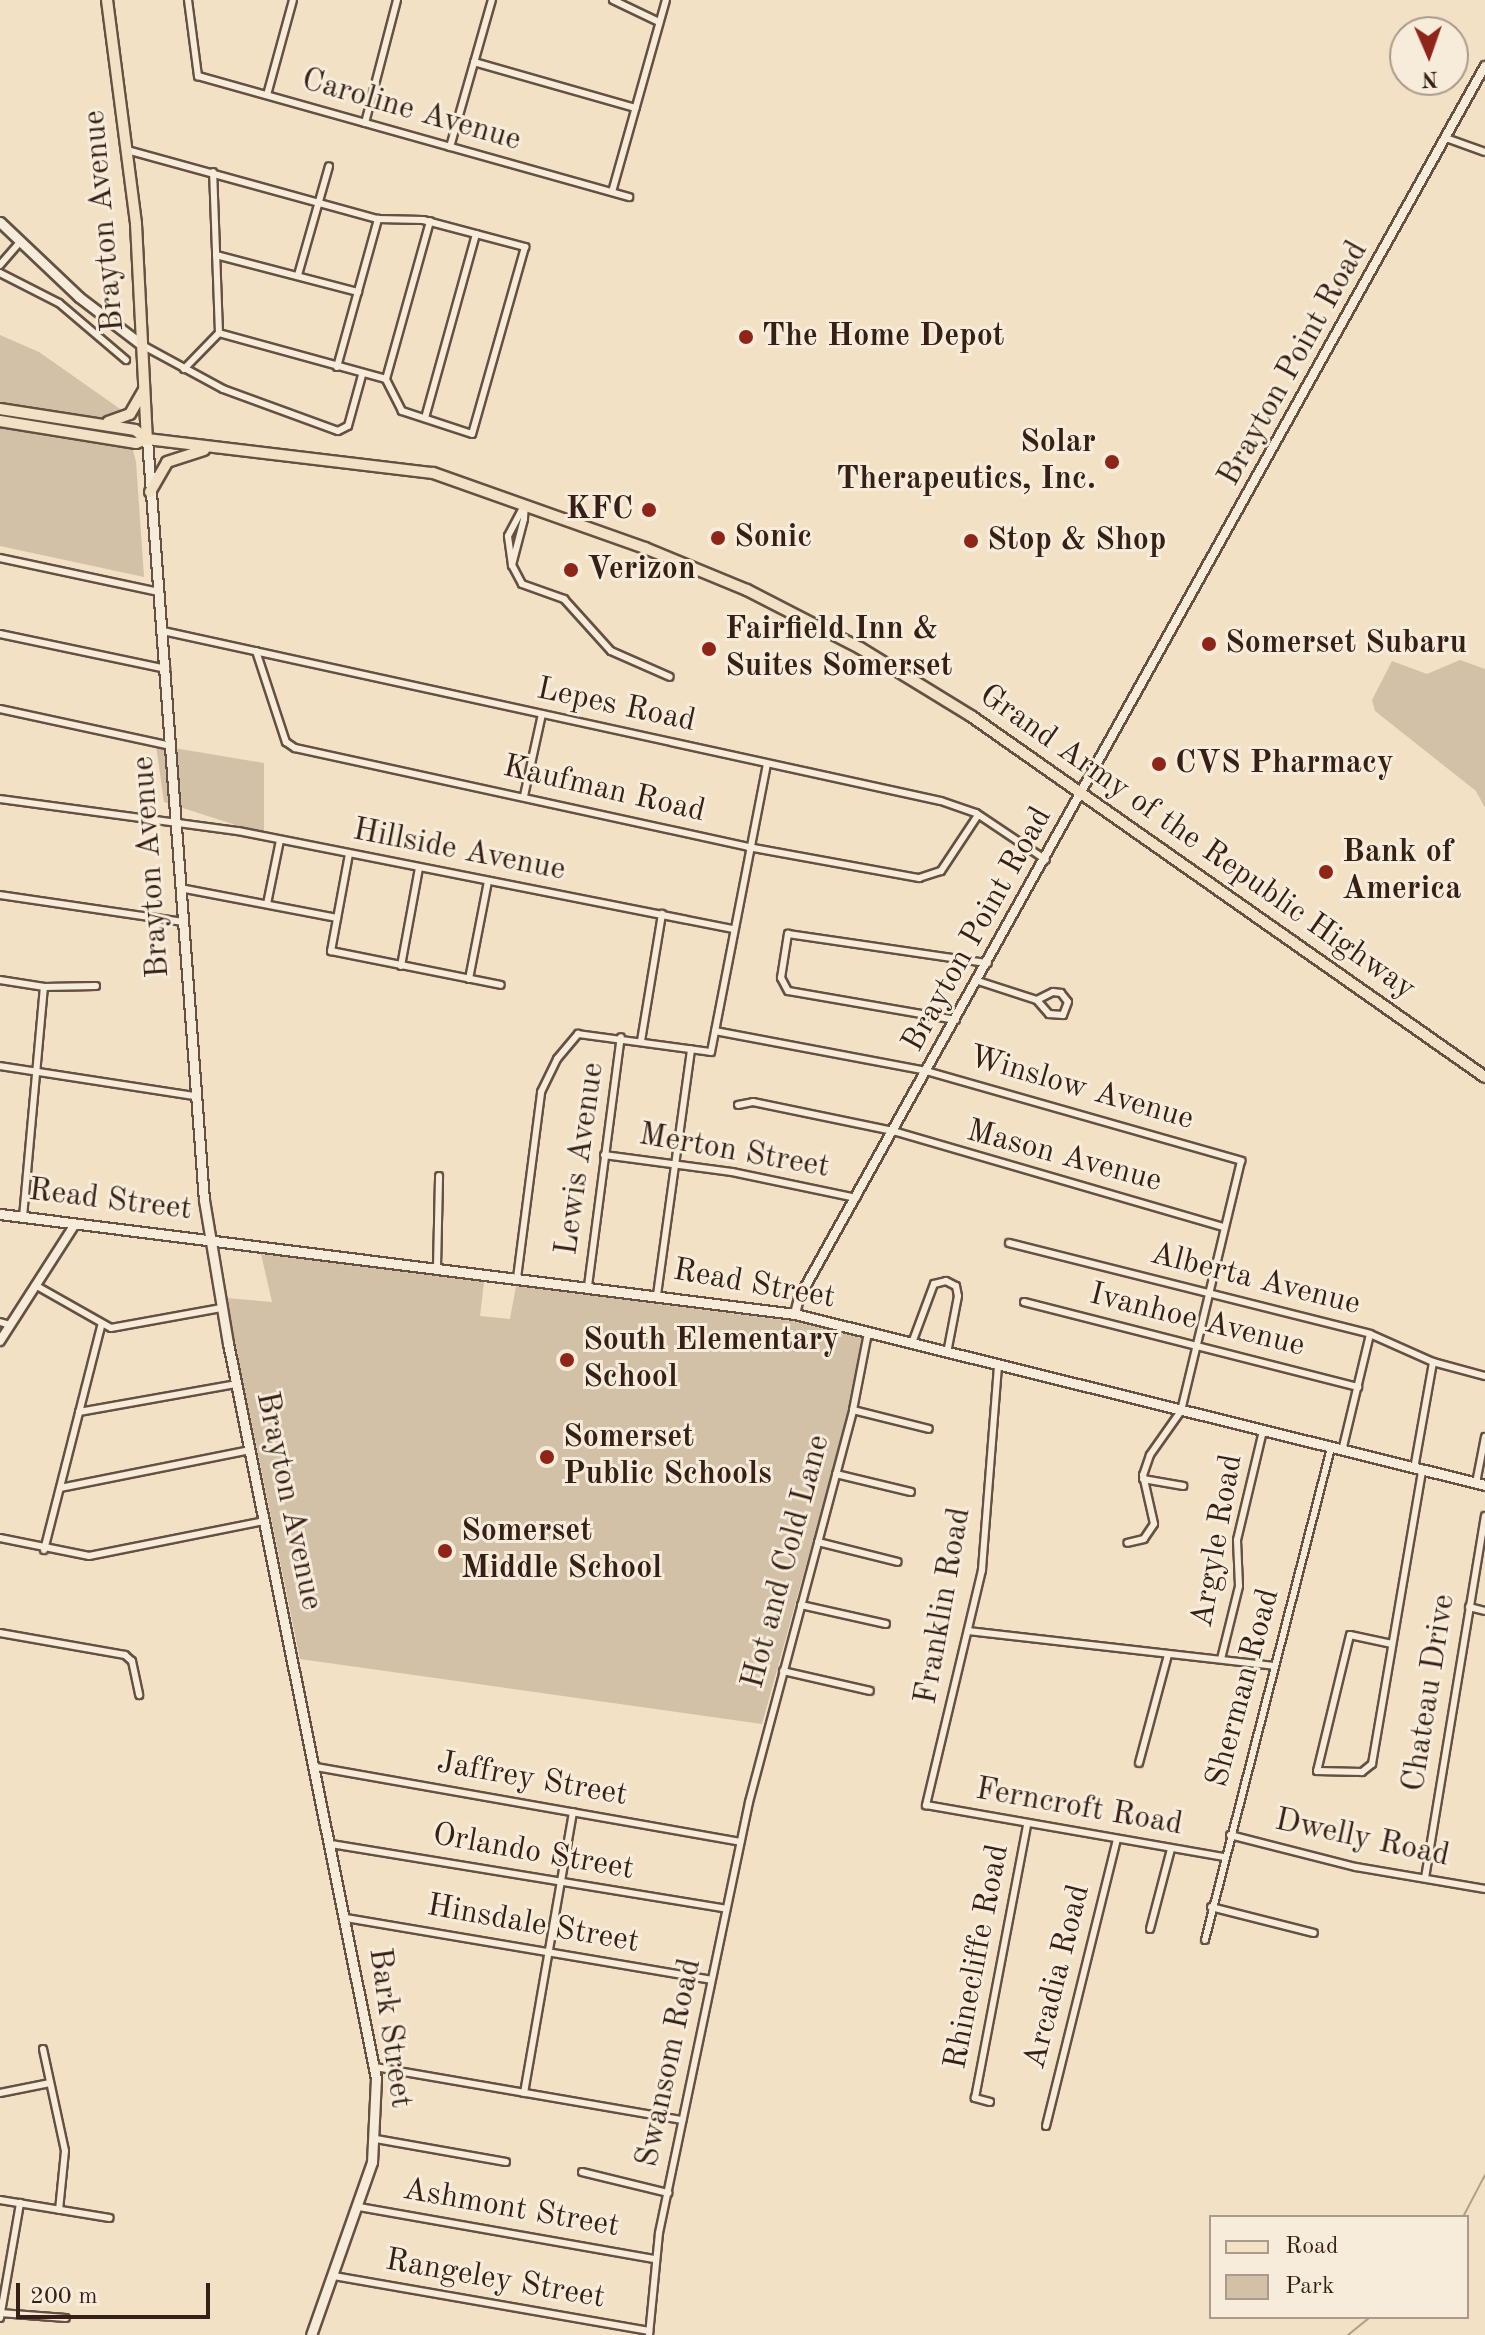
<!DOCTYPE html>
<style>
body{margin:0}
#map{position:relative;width:1485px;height:2335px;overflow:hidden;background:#f2e1c5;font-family:"Old Standard TT",serif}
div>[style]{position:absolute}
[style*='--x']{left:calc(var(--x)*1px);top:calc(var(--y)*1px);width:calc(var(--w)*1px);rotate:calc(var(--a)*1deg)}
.green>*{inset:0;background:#d2c0a7}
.stream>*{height:2px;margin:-1px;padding:0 1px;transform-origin:1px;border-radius:1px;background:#b29f8a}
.roads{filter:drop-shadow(2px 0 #655042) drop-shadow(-2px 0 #655042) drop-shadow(0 2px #655042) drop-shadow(0 -2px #655042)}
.minor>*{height:6px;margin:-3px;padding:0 3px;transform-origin:3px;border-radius:3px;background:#f7ecd9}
.tertiary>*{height:8px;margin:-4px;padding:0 4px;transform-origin:4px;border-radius:4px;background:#f7ecd9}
.secondary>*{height:9px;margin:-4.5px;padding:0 4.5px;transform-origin:4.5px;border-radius:4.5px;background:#f7ecd9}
.primary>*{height:10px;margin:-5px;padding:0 5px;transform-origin:5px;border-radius:5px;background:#f2e1c5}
.dots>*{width:22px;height:22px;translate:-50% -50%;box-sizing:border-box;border:4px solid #f7ecd9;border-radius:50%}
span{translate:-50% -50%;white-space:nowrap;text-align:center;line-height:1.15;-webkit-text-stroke:6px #f7ecd9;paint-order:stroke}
.street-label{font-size:32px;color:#361f17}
.poi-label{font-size:32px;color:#361f17;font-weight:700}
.left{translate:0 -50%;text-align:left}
.right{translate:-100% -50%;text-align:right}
.legend{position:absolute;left:1209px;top:2215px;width:260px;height:104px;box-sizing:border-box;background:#f7ecd9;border:2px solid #aa9a8b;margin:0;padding:10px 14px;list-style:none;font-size:24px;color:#361f17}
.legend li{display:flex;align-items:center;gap:16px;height:40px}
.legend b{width:40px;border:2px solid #aa9a8b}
.north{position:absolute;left:1389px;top:16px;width:80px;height:80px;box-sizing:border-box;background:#f7ecd9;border:2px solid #aa9a8b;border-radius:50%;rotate:178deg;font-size:22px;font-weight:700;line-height:32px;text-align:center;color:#361f17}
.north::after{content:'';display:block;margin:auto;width:28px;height:36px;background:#8f2418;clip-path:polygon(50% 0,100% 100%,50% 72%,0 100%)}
.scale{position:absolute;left:16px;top:2283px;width:194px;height:36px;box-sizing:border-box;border:4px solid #361f17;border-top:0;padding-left:10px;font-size:24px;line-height:28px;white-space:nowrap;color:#361f17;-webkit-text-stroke:6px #f7ecd9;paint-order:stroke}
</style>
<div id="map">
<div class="green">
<i style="clip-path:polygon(0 335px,39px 352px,123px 411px,136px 462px,144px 577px,0 546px)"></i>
<i style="clip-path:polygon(1460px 660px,1485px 669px,1485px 808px,1476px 791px,1375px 711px,1372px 700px,1392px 661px,1427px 674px)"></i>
<i style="clip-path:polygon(156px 745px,264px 763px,264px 834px,164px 802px)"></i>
<i style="clip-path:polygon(261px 1254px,484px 1282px,480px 1316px,510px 1319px,516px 1286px,792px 1321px,861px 1338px,854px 1392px,762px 1724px,300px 1659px,226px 1298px,272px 1302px)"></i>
</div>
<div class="stream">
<i style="--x:1463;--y:2217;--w:47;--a:-62.4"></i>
<i style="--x:1348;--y:2335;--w:28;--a:-39"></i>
</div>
<div class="roads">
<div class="minor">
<i style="--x:188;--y:0;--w:77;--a:82.5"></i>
<i style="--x:198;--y:76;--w:448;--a:15.7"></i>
<i style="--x:613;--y:0;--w:51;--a:25.6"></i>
<i style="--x:474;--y:62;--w:168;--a:15.9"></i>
<i style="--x:267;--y:95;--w:98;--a:-74.7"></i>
<i style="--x:365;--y:123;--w:127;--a:-75.4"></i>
<i style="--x:1446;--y:138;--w:41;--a:19.7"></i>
<i style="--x:450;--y:147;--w:153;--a:-74.1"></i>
<i style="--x:127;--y:150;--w:260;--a:15.4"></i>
<i style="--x:378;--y:219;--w:45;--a:1.3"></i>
<i style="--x:423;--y:220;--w:106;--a:14.8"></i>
<i style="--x:525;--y:247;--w:194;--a:105.8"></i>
<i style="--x:472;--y:434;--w:74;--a:-161.8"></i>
<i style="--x:402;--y:411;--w:36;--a:-117"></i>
<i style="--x:386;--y:379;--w:173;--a:-164.6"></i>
<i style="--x:612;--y:192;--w:199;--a:-74.3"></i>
<i style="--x:216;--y:255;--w:147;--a:14.6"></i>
<i style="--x:0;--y:265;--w:30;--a:-49"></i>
<i style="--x:0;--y:273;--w:66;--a:27"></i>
<i style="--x:59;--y:303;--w:88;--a:40.4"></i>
<i style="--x:298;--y:275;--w:113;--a:-74.1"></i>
<i style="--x:142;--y:345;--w:92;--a:28.5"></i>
<i style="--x:223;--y:389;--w:122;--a:20.1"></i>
<i style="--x:338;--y:431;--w:11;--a:-27"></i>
<i style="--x:348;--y:426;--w:53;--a:-74.6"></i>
<i style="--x:337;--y:367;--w:154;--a:-74.5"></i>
<i style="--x:184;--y:369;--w:50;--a:-45.8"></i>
<i style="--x:219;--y:333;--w:161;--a:-92.1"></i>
<i style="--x:386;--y:379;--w:164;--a:-74.4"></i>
<i style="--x:425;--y:418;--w:191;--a:-74.5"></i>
<i style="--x:525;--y:504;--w:15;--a:94"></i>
<i style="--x:524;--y:519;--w:48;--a:104.6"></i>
<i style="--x:512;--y:565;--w:29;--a:-98"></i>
<i style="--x:508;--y:536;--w:36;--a:-62"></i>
<i style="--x:0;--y:558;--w:163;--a:12.1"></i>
<i style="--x:512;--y:565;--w:21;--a:62"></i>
<i style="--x:522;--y:584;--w:45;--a:19.7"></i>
<i style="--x:564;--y:599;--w:70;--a:47.9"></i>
<i style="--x:611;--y:651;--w:64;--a:23.8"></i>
<i style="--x:163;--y:631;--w:796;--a:12.33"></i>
<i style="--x:941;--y:801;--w:37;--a:19"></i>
<i style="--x:976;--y:813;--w:84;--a:33.9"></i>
<i style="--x:0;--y:634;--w:170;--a:11.9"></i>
<i style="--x:256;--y:651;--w:96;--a:71.8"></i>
<i style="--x:286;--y:742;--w:11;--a:34"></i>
<i style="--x:295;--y:748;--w:464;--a:12.3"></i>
<i style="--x:748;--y:847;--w:174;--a:10.3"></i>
<i style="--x:919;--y:878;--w:23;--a:-18"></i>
<i style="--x:941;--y:871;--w:67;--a:-56.5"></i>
<i style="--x:0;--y:709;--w:175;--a:12.2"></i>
<i style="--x:524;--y:796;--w:84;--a:-77.6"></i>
<i style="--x:0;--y:799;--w:240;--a:7.7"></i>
<i style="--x:238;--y:831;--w:505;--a:11.2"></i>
<i style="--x:349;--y:854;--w:99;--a:100.5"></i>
<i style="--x:331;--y:951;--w:173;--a:11.3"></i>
<i style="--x:180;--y:888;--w:160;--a:10.8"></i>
<i style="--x:0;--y:895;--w:184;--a:8.4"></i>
<i style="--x:267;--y:904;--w:65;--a:-78.5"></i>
<i style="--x:401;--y:966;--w:100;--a:-79.6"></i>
<i style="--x:469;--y:979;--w:100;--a:-79"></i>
<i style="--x:0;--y:980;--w:45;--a:9"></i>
<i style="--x:44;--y:987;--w:52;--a:-1.1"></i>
<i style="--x:978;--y:981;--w:62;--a:17.9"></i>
<i style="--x:1053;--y:992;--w:8;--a:7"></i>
<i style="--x:1061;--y:993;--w:11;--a:52"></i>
<i style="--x:1068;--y:1002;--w:14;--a:111"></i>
<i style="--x:1063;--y:1015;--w:14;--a:-176"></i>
<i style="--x:1049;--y:1014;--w:18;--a:-131"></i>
<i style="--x:1037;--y:1000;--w:18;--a:-27"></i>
<i style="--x:956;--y:1020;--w:170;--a:-170.2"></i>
<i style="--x:788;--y:991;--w:15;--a:-118"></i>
<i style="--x:781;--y:978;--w:45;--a:-81"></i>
<i style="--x:788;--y:934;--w:202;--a:8.3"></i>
<i style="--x:715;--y:1031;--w:215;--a:10.7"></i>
<i style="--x:926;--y:1071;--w:328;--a:15.9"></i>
<i style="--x:1241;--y:1161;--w:257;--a:103.5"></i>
<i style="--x:1181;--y:1411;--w:54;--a:125.2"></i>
<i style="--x:1150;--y:1455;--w:21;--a:109"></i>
<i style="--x:1143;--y:1475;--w:50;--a:77.3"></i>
<i style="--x:1154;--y:1524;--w:18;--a:124"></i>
<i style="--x:1144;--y:1539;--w:17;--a:167"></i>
<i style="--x:641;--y:1041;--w:129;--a:-80.6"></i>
<i style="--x:0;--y:1066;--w:195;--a:8.8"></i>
<i style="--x:738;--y:1105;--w:15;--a:-11"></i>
<i style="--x:753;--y:1102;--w:143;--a:11.7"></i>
<i style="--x:893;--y:1131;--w:344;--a:16.2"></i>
<i style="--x:604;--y:1155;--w:129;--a:7.6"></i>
<i style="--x:732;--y:1172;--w:127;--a:11.8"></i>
<i style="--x:23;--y:1217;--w:231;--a:-84.8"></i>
<i style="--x:1009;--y:1243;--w:372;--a:14.1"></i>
<i style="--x:1370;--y:1334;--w:69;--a:24"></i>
<i style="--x:1433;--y:1362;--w:54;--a:15.1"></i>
<i style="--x:437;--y:1267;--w:91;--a:-88.7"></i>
<i style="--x:517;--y:1278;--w:188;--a:-82.6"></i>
<i style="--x:541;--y:1092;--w:37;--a:-64"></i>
<i style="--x:557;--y:1059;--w:33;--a:-50"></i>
<i style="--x:578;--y:1034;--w:134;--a:7.7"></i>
<i style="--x:711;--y:1052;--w:292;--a:-79"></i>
<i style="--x:35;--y:1285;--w:87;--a:29.5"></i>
<i style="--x:111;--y:1328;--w:112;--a:-10.3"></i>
<i style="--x:588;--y:1286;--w:251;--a:-82.5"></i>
<i style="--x:657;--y:1295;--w:248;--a:-82.1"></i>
<i style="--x:1024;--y:1302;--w:345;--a:14.3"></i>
<i style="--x:0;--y:1322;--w:10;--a:17"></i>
<i style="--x:912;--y:1343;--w:63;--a:-69.6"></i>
<i style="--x:934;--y:1284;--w:12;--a:-14"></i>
<i style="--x:946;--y:1281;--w:11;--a:27"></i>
<i style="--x:956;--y:1286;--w:10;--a:79"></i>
<i style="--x:958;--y:1296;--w:58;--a:100.9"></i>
<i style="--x:998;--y:1366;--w:205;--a:94.5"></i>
<i style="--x:982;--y:1570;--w:242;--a:103.4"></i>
<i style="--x:926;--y:1805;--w:303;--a:9.9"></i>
<i style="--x:853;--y:1410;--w:78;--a:14"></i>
<i style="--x:79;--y:1412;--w:159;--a:-10.1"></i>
<i style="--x:1342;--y:1451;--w:120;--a:-76.5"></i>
<i style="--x:1414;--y:1469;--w:109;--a:-79.9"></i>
<i style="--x:836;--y:1474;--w:77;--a:13.5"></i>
<i style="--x:1143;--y:1479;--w:41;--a:9.9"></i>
<i style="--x:1476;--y:1483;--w:47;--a:-78.9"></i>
<i style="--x:60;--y:1488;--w:194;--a:-11.3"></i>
<i style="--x:0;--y:1538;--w:91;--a:11.4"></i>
<i style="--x:89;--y:1556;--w:178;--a:-11.3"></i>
<i style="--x:818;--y:1542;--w:82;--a:14"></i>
<i style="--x:44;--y:1550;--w:231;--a:-75.7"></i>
<i style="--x:801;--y:1605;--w:87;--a:12.6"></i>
<i style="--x:1469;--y:1607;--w:16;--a:14"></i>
<i style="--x:968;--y:1631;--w:308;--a:6.5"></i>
<i style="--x:0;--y:1633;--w:127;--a:10"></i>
<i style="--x:125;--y:1655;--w:9;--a:41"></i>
<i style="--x:132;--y:1661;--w:35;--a:78"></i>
<i style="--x:1392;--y:1644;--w:43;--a:-167.9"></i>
<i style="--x:1350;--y:1635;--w:140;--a:103.6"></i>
<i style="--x:1317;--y:1771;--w:45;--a:1.3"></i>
<i style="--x:1362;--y:1772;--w:13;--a:-39"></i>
<i style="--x:1372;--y:1764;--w:297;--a:-80.3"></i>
<i style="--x:1221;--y:1659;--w:75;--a:-76.1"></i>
<i style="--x:1239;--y:1586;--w:46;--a:-92.5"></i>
<i style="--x:1237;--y:1540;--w:112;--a:-76.6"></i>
<i style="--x:783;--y:1671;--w:89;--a:12.9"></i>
<i style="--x:1139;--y:1763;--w:112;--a:-75"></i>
<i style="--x:316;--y:1767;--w:431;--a:10"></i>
<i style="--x:1230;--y:1835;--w:130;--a:14.3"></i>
<i style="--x:1356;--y:1867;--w:131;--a:9.7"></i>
<i style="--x:331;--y:1844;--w:400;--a:9.3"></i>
<i style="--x:1425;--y:1878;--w:367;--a:-80.6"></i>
<i style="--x:1211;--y:1907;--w:106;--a:14.2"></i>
<i style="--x:346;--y:1918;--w:370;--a:9.6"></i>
<i style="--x:1150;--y:1929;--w:83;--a:-75.3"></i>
<i style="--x:1205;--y:1940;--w:508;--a:-75.64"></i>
<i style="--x:43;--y:2049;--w:104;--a:77.8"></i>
<i style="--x:65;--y:2151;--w:59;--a:95.8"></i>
<i style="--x:375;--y:2067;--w:312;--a:9.8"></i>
<i style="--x:0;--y:2093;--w:51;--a:-11.3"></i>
<i style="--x:524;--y:2093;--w:285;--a:-80.1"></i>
<i style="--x:990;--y:2102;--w:16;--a:-165"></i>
<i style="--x:975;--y:2098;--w:278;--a:-79.2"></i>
<i style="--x:1046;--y:2126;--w:295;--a:-76.1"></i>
<i style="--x:376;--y:2139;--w:132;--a:10"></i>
<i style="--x:582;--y:2172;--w:89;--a:13.7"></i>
<i style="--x:0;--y:2200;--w:111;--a:9.3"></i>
<i style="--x:359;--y:2207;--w:301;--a:10"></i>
<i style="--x:334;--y:2276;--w:320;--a:9.9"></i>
<i style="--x:0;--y:2313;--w:66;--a:4.3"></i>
<i style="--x:0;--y:2318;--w:117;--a:-80.1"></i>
<i style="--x:649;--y:2335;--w:102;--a:-84.4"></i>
<i style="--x:659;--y:2233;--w:440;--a:-78.2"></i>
<i style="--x:749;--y:1802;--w:406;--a:-75.1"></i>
<i style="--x:853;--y:1410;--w:78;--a:-79"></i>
</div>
<div class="tertiary">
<i style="--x:795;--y:1314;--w:16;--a:-76"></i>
<i style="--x:799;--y:1298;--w:1410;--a:-60.89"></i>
<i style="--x:0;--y:1341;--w:139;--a:-57.3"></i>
</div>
<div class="secondary">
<i style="--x:0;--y:222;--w:109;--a:43.5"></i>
<i style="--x:79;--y:297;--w:79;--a:37.3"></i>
<i style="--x:147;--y:439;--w:763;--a:85.72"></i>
<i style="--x:204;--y:1200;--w:145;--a:80.5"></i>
<i style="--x:228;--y:1343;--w:750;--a:78.62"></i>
<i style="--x:376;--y:2078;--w:84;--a:92.7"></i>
<i style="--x:372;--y:2162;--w:183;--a:109.4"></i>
<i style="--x:0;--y:1214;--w:801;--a:7.17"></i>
<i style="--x:795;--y:1314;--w:711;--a:13.92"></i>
</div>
<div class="primary">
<i style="--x:107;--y:0;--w:226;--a:82.6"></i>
<i style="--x:136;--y:224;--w:215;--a:87.1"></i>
<i style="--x:0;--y:409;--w:137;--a:8.8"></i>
<i style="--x:135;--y:430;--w:15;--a:37"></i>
<i style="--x:0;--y:421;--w:138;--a:9.2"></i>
<i style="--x:136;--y:443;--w:12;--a:-20"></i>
<i style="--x:108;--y:422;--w:23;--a:-20"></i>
<i style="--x:130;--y:414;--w:28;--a:-60"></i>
<i style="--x:147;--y:439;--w:288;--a:6.8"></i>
<i style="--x:433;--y:473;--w:225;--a:19.5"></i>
<i style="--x:645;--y:548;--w:110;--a:22.4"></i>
<i style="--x:747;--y:590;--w:127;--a:27.2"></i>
<i style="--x:860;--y:648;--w:130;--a:31.5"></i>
<i style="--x:971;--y:716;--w:628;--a:35.08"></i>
<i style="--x:150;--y:492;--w:34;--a:-60"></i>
<i style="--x:167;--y:462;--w:39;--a:-18"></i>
</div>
</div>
<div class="dots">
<i style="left:746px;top:337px;background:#8f2418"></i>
<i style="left:1112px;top:462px;background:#8f2418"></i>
<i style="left:649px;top:510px;background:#8f2418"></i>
<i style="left:718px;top:538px;background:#8f2418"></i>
<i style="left:971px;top:541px;background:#8f2418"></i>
<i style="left:571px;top:570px;background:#8f2418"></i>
<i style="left:1209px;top:644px;background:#8f2418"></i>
<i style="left:709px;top:649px;background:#8f2418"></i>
<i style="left:1159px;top:764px;background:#8f2418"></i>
<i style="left:1326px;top:872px;background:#8f2418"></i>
<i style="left:567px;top:1360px;background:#8f2418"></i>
<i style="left:547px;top:1457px;background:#8f2418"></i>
<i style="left:445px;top:1551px;background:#8f2418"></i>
</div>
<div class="street-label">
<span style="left:411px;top:111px;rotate:16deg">Caroline Avenue</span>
<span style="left:105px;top:221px;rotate:-95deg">Brayton Avenue</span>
<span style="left:1294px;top:364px;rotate:-61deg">Brayton Point Road</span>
<span style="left:616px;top:706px;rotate:12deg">Lepes Road</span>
<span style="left:604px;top:790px;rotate:13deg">Kaufman Road</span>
<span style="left:1197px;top:843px;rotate:35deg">Grand Army of the Republic Highway</span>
<span style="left:459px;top:851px;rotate:11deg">Hillside Avenue</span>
<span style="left:152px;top:867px;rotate:-94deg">Brayton Avenue</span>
<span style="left:978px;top:930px;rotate:-61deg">Brayton Point Road</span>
<span style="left:1081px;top:1089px;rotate:16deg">Winslow Avenue</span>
<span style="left:734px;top:1152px;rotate:10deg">Merton Street</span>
<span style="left:1064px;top:1157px;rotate:15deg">Mason Avenue</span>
<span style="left:581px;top:1159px;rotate:-82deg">Lewis Avenue</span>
<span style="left:110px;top:1201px;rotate:7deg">Read Street</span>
<span style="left:1255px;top:1280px;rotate:14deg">Alberta Avenue</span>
<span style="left:754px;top:1285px;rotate:10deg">Read Street</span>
<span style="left:1197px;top:1321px;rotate:14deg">Ivanhoe Avenue</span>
<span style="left:288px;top:1501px;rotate:78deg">Brayton Avenue</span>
<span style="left:1218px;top:1541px;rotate:-80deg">Argyle Road</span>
<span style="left:787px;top:1562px;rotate:-75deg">Hot and Cold Lane</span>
<span style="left:944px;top:1606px;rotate:-80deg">Franklin Road</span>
<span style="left:1244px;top:1688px;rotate:-75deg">Sherman Road</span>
<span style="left:1430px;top:1693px;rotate:-81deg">Chateau Drive</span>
<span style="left:532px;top:1780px;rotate:10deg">Jaffrey Street</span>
<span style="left:1079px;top:1808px;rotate:10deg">Ferncroft Road</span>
<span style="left:1362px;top:1839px;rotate:12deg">Dwelly Road</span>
<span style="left:533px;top:1853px;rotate:10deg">Orlando Street</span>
<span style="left:533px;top:1925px;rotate:10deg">Hinsdale Street</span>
<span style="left:978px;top:1957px;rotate:-79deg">Rhinecliffe Road</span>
<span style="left:1058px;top:1977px;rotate:-76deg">Arcadia Road</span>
<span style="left:389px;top:2028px;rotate:82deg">Bark Street</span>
<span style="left:670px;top:2063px;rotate:-78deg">Swansom Road</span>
<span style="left:511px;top:2209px;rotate:10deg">Ashmont Street</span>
<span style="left:495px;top:2280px;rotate:10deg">Rangeley Street</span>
</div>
<div class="poi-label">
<span class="left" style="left:762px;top:337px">The Home Depot</span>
<span class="right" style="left:1096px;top:462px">Solar<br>Therapeutics, Inc.</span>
<span class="right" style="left:633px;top:510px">KFC</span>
<span class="left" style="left:734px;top:538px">Sonic</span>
<span class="left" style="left:987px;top:541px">Stop &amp; Shop</span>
<span class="left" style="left:587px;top:570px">Verizon</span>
<span class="left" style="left:725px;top:649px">Fairfield Inn &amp;<br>Suites Somerset</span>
<span class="left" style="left:1225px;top:644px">Somerset Subaru</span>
<span class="left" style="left:1175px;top:764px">CVS Pharmacy</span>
<span class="left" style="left:1342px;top:872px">Bank of<br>America</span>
<span class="left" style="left:583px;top:1360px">South Elementary<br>School</span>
<span class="left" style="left:563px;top:1457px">Somerset<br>Public Schools</span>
<span class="left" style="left:461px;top:1551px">Somerset<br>Middle School</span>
</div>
<ul class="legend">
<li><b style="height:10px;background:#f2e1c5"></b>Road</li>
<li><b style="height:22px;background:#d2c0a7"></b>Park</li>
</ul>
<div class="north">N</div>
<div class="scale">200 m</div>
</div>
